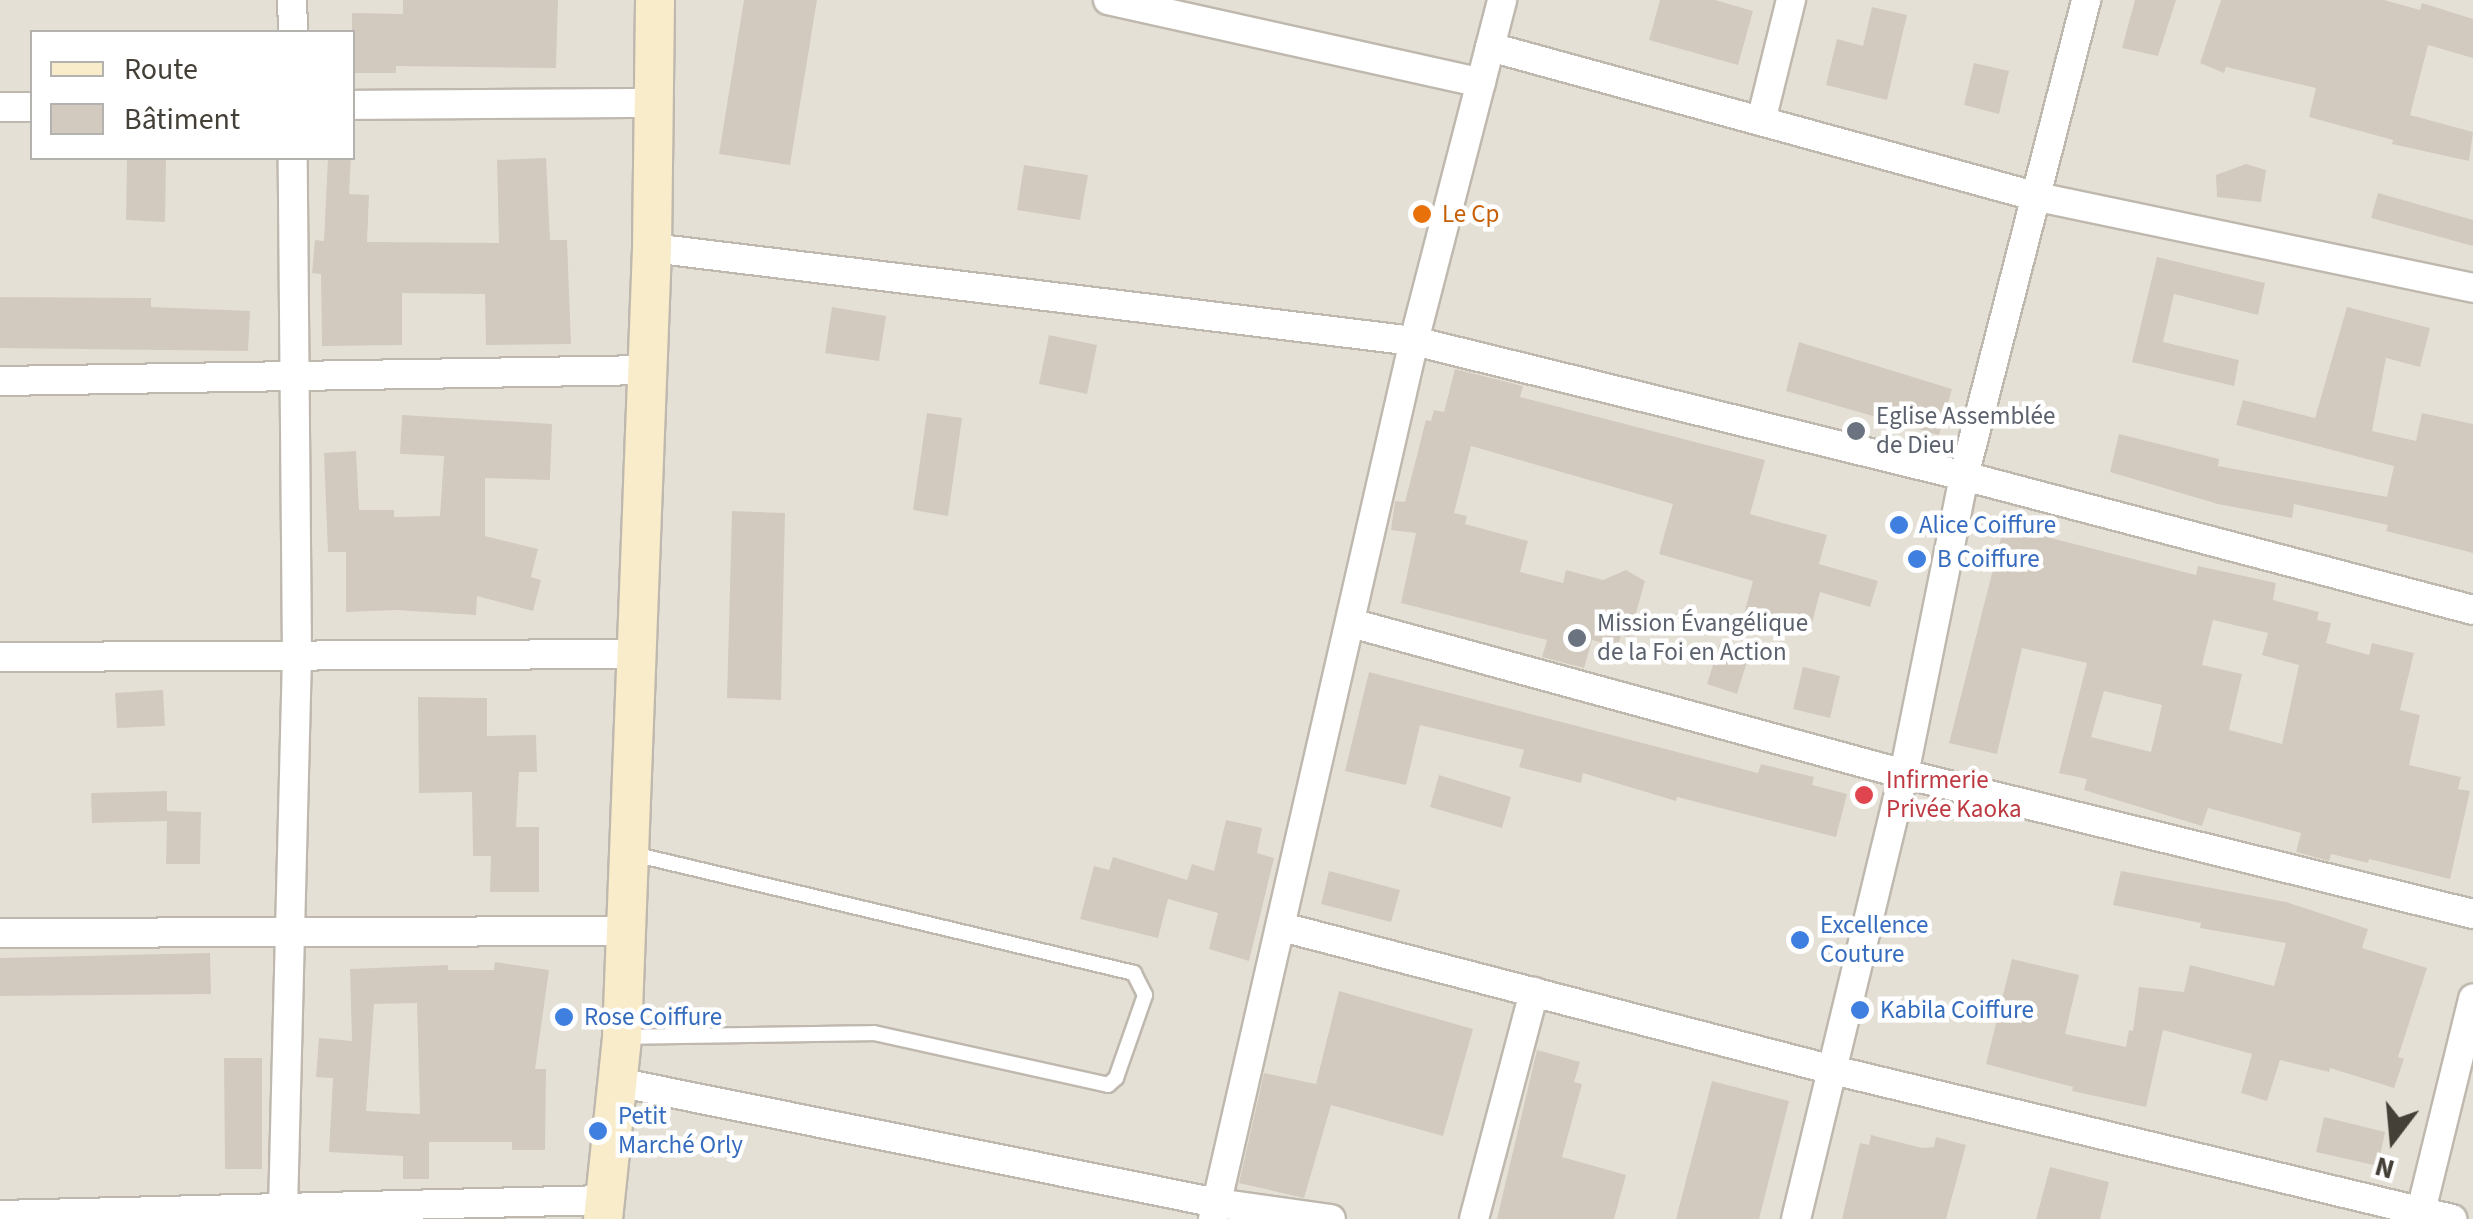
<!DOCTYPE html>
<meta charset="utf-8">
<style>
body{margin:0}
#map{position:relative;width:2473px;height:1219px;overflow:hidden;background:#f2eee7;font-family:"Source Sans 3",sans-serif}
div>[style]{position:absolute}
[style*='--x']{left:calc(var(--x)*1px);top:calc(var(--y)*1px);width:calc(var(--w)*1px);rotate:calc(var(--a)*1deg)}
.residential>*{inset:0;background:#e5e0d6}
.building>*{inset:0;background:#d2cabe}
.roads{filter:drop-shadow(2px 0 #bfb8ae) drop-shadow(-2px 0 #bfb8ae) drop-shadow(0 2px #bfb8ae) drop-shadow(0 -2px #bfb8ae)}
.lane>*{height:14px;margin:-7px;padding:0 7px;transform-origin:7px;border-radius:7px;background:#fff}
.street>*{height:28px;margin:-14px;padding:0 14px;transform-origin:14px;border-radius:14px;background:#fff}
.secondary>*{height:38px;margin:-19px;padding:0 19px;transform-origin:19px;border-radius:19px;background:#f9eccb}
.dots>*{width:28px;height:28px;translate:-50% -50%;box-sizing:border-box;border:5px solid #fff;border-radius:50%}
span{translate:-50% -50%;white-space:nowrap;text-align:center;line-height:1.15;-webkit-text-stroke:9px #fff;paint-order:stroke}
.food-label{font-size:25px;color:#c56008}
.left{translate:0 -50%;text-align:left}
.worship-label{font-size:25px;color:#5b616d}
.shop-label{font-size:25px;color:#366cbe}
.health-label{font-size:25px;color:#be3a42}
.legend{position:absolute;left:30px;top:30px;width:325px;height:130px;box-sizing:border-box;background:#fff;border:2px solid #b4b2af;margin:0;padding:12px 18px;list-style:none;font-size:30px;color:#443f37}
.legend li{display:flex;align-items:center;gap:20px;height:50px}
.legend b{width:50px;border:2px solid #b4b2af}
.north{position:absolute;left:2343px;top:1089px;width:100px;height:100px;-webkit-text-stroke:8px #fff;paint-order:stroke;rotate:196deg;font-size:28px;font-weight:700;line-height:40px;text-align:center;color:#443f37}
.north::after{content:'';display:block;margin:auto;width:35px;height:45px;background:#443f37;clip-path:polygon(50% 0,100% 100%,50% 72%,0 100%)}
</style>
<div id="map">
<div class="residential">
<i style="clip-path:polygon(evenodd,0 0,2473px 0,2473px 1219px,0 1219px,0 0,32px 32px,352px 32px,352px 158px,32px 158px,32px 32px)"></i>
</div>
<div class="building">
<i style="clip-path:polygon(403px 0,558px 0,556px 68px,396px 66px,396px 73px,352px 73px,352px 13px,403px 14px)"></i>
<i style="clip-path:polygon(744px 0,817px 0,790px 165px,719px 154px)"></i>
<i style="clip-path:polygon(1660px 0,1715px 0,1753px 11px,1738px 65px,1649px 40px)"></i>
<i style="clip-path:polygon(2135px 0,2176px 0,2158px 56px,2122px 48px)"></i>
<i style="clip-path:polygon(2221px 0,2384px 0,2420px 10px,2422px 3px,2473px 19px,2473px 58px,2428px 45px,2410px 115px,2473px 132px,2469px 161px,2392px 144px,2393px 140px,2309px 117px,2316px 88px,2226px 67px,2224px 73px,2200px 63px)"></i>
<i style="clip-path:polygon(1872px 7px,1907px 15px,1887px 100px,1826px 85px,1837px 39px,1863px 46px)"></i>
<i style="clip-path:polygon(1974px 63px,2009px 71px,1999px 114px,1964px 105px)"></i>
<i style="clip-path:polygon(127px 158px,166px 158px,165px 222px,126px 220px)"></i>
<i style="clip-path:polygon(328px 158px,351px 158px,349px 194px,369px 195px,367px 242px,499px 243px,497px 160px,546px 158px,550px 240px,567px 240px,571px 344px,486px 345px,485px 294px,402px 293px,402px 345px,322px 346px,321px 274px,312px 273px,315px 240px,324px 241px)"></i>
<i style="clip-path:polygon(2246px 164px,2266px 170px,2261px 202px,2217px 197px,2216px 175px)"></i>
<i style="clip-path:polygon(1024px 165px,1088px 175px,1080px 220px,1017px 210px)"></i>
<i style="clip-path:polygon(2378px 193px,2473px 220px,2473px 246px,2371px 218px)"></i>
<i style="clip-path:polygon(2157px 257px,2265px 283px,2258px 315px,2174px 294px,2163px 342px,2239px 360px,2234px 386px,2132px 362px)"></i>
<i style="clip-path:polygon(0 297px,151px 298px,151px 307px,250px 311px,248px 351px,0 348px)"></i>
<i style="clip-path:polygon(832px 307px,886px 316px,879px 361px,825px 353px)"></i>
<i style="clip-path:polygon(2347px 307px,2430px 328px,2420px 367px,2386px 358px,2372px 431px,2416px 441px,2422px 413px,2473px 424px,2473px 553px,2386px 531px,2388px 525px,2294px 504px,2292px 518px,2218px 504px,2110px 472px,2119px 434px,2219px 459px,2218px 466px,2387px 497px,2394px 466px,2236px 425px,2243px 400px,2315px 418px)"></i>
<i style="clip-path:polygon(1049px 335px,1097px 345px,1087px 394px,1039px 384px)"></i>
<i style="clip-path:polygon(1799px 342px,1952px 389px,1939px 435px,1786px 391px)"></i>
<i style="clip-path:polygon(1455px 369px,1523px 386px,1520px 397px,1765px 460px,1750px 514px,1827px 535px,1819px 564px,1878px 581px,1870px 607px,1820px 592px,1810px 631px,1744px 614px,1753px 581px,1659px 554px,1673px 504px,1471px 446px,1454px 513px,1467px 516px,1465px 524px,1528px 541px,1520px 572px,1563px 583px,1566px 570px,1603px 580px,1626px 570px,1645px 581px,1629px 637px,1621px 635px,1618px 647px,1592px 640px,1584px 668px,1542px 657px,1547px 640px,1401px 603px,1416px 533px,1391px 530px,1395px 501px,1405px 502px,1426px 420px,1431px 421px,1434px 410px,1444px 412px)"></i>
<i style="clip-path:polygon(927px 413px,962px 418px,948px 516px,913px 510px)"></i>
<i style="clip-path:polygon(402px 415px,552px 424px,550px 480px,485px 478px,485px 536px,538px 549px,531px 577px,541px 580px,533px 611px,477px 596px,476px 615px,396px 610px,346px 612px,346px 552px,328px 552px,324px 453px,356px 451px,359px 510px,394px 510px,394px 517px,440px 516px,444px 456px,400px 454px)"></i>
<i style="clip-path:polygon(732px 511px,785px 513px,781px 700px,727px 698px)"></i>
<i style="clip-path:polygon(evenodd,2004px 526px,2196px 575px,2198px 566px,2276px 583px,2273px 600px,2319px 612px,2317px 620px,2331px 623px,2326px 643px,2369px 655px,2372px 643px,2414px 653px,2400px 710px,2420px 715px,2409px 765px,2461px 777px,2458px 789px,2470px 791px,2450px 879px,2369px 859px,2368px 863px,2331px 854px,2329px 861px,2296px 852px,2301px 833px,2208px 808px,2202px 826px,2084px 790px,2087px 779px,2059px 773px,2087px 663px,2022px 648px,1997px 754px,1949px 743px,2004px 526px,2213px 620px,2268px 633px,2262px 655px,2299px 665px,2282px 744px,2229px 730px,2242px 674px,2202px 665px,2213px 620px,2004px 526px,2104px 691px,2162px 705px,2151px 752px,2091px 737px,2104px 691px)"></i>
<i style="clip-path:polygon(1720px 643px,1750px 652px,1737px 694px,1707px 684px)"></i>
<i style="clip-path:polygon(1803px 667px,1840px 676px,1830px 718px,1793px 709px)"></i>
<i style="clip-path:polygon(1369px 672px,1758px 773px,1761px 764px,1814px 777px,1812px 785px,1847px 794px,1836px 837px,1677px 797px,1676px 801px,1583px 773px,1581px 783px,1519px 767px,1524px 750px,1420px 725px,1406px 785px,1345px 771px)"></i>
<i style="clip-path:polygon(163px 690px,165px 726px,117px 728px,115px 693px)"></i>
<i style="clip-path:polygon(418px 697px,487px 698px,487px 736px,536px 735px,537px 772px,519px 772px,516px 827px,539px 827px,539px 892px,490px 892px,491px 856px,473px 856px,472px 792px,419px 793px)"></i>
<i style="clip-path:polygon(1439px 775px,1511px 797px,1502px 828px,1430px 807px)"></i>
<i style="clip-path:polygon(167px 791px,167px 816px,167px 811px,201px 812px,200px 864px,166px 864px,167px 821px,92px 823px,91px 793px)"></i>
<i style="clip-path:polygon(1226px 820px,1262px 828px,1257px 853px,1274px 858px,1249px 961px,1209px 949px,1218px 913px,1168px 899px,1158px 938px,1080px 919px,1094px 866px,1109px 870px,1113px 857px,1187px 880px,1192px 864px,1214px 871px)"></i>
<i style="clip-path:polygon(1329px 871px,1400px 890px,1391px 922px,1321px 904px)"></i>
<i style="clip-path:polygon(2121px 871px,2286px 902px,2368px 929px,2362px 948px,2427px 968px,2398px 1057px,2404px 1059px,2394px 1088px,2330px 1068px,2329px 1072px,2280px 1060px,2267px 1101px,2241px 1093px,2252px 1054px,2163px 1030px,2146px 1107px,2072px 1091px,2073px 1087px,1986px 1064px,2012px 959px,2079px 975px,2065px 1034px,2126px 1047px,2129px 1030px,2133px 1031px,2139px 987px,2184px 992px,2190px 965px,2274px 986px,2286px 943px,2200px 928px,2201px 923px,2113px 905px)"></i>
<i style="clip-path:polygon(210px 953px,211px 994px,0 996px,0 958px)"></i>
<i style="clip-path:polygon(evenodd,495px 962px,549px 970px,535px 1069px,546px 1069px,545px 1150px,512px 1150px,512px 1142px,429px 1142px,429px 1179px,403px 1179px,403px 1156px,329px 1152px,333px 1078px,316px 1077px,319px 1038px,352px 1041px,350px 969px,448px 965px,448px 970px,494px 970px,495px 962px,417px 1003px,420px 1114px,366px 1111px,374px 1004px,417px 1003px)"></i>
<i style="clip-path:polygon(1339px 991px,1473px 1029px,1443px 1136px,1331px 1105px,1304px 1198px,1239px 1183px,1264px 1073px,1316px 1084px)"></i>
<i style="clip-path:polygon(1537px 1050px,1580px 1062px,1574px 1082px,1582px 1084px,1562px 1157px,1626px 1175px,1614px 1219px,1497px 1219px)"></i>
<i style="clip-path:polygon(224px 1058px,262px 1058px,262px 1169px,225px 1169px)"></i>
<i style="clip-path:polygon(1712px 1081px,1789px 1101px,1759px 1219px,1676px 1219px)"></i>
<i style="clip-path:polygon(2324px 1117px,2385px 1132px,2378px 1166px,2316px 1152px)"></i>
<i style="clip-path:polygon(1871px 1135px,1922px 1148px,1934px 1147px,1936px 1137px,1966px 1145px,1946px 1219px,1842px 1219px,1860px 1143px,1869px 1145px)"></i>
<i style="clip-path:polygon(2050px 1167px,2109px 1182px,2100px 1219px,2036px 1219px)"></i>
</div>
<div class="roads">
<div class="lane">
<i style="--x:623;--y:1037;--w:251;--a:-0.9"></i>
<i style="--x:874;--y:1033;--w:240;--a:12.5"></i>
<i style="--x:1108;--y:1085;--w:11;--a:-41"></i>
<i style="--x:1116;--y:1078;--w:88;--a:-70.7"></i>
<i style="--x:1145;--y:995;--w:25;--a:-117"></i>
<i style="--x:1134;--y:973;--w:519;--a:-166.63"></i>
</div>
<div class="street">
<i style="--x:292;--y:0;--w:32;--a:88"></i>
<i style="--x:1108;--y:0;--w:382;--a:12.5"></i>
<i style="--x:1490;--y:47;--w:568;--a:15.31"></i>
<i style="--x:2038;--y:197;--w:444;--a:11.8"></i>
<i style="--x:352;--y:105;--w:301;--a:-0.4"></i>
<i style="--x:0;--y:107;--w:32;--a:0"></i>
<i style="--x:1761;--y:121;--w:125;--a:-76.1"></i>
<i style="--x:652;--y:248;--w:768;--a:6.96"></i>
<i style="--x:1414;--y:341;--w:566;--a:13.79"></i>
<i style="--x:1964;--y:476;--w:526;--a:14.75"></i>
<i style="--x:0;--y:381;--w:648;--a:-0.97"></i>
<i style="--x:1351;--y:623;--w:573;--a:15.27"></i>
<i style="--x:1904;--y:774;--w:586;--a:13.82"></i>
<i style="--x:0;--y:657;--w:637;--a:-0.27"></i>
<i style="--x:1282;--y:927;--w:569;--a:14.55"></i>
<i style="--x:1833;--y:1070;--w:637;--a:13.53"></i>
<i style="--x:0;--y:933;--w:626;--a:-0.18"></i>
<i style="--x:617;--y:1082;--w:612;--a:11.4"></i>
<i style="--x:1217;--y:1203;--w:115;--a:8"></i>
<i style="--x:283;--y:1209;--w:553;--a:-88.55"></i>
<i style="--x:297;--y:656;--w:498;--a:-90.5"></i>
<i style="--x:0;--y:1215;--w:605;--a:-1.42"></i>
<i style="--x:1213;--y:1219;--w:901;--a:-77.11"></i>
<i style="--x:1414;--y:341;--w:352;--a:-75.5"></i>
<i style="--x:1474;--y:1219;--w:235;--a:-75.2"></i>
<i style="--x:1796;--y:1219;--w:458;--a:-76.4"></i>
<i style="--x:1904;--y:774;--w:304;--a:-78.6"></i>
<i style="--x:1964;--y:476;--w:491;--a:-75.6"></i>
<i style="--x:2419;--y:1219;--w:227;--a:-76.2"></i>
</div>
<div class="secondary">
<i style="--x:603;--y:1219;--w:183;--a:-84"></i>
<i style="--x:622;--y:1037;--w:790;--a:-87.82"></i>
<i style="--x:652;--y:248;--w:248;--a:-89.3"></i>
</div>
</div>
<div class="dots">
<i style="left:1422px;top:214px;background:#e8710a"></i>
<i style="left:1856px;top:431px;background:#6b7280"></i>
<i style="left:1899px;top:525px;background:#3f7fe0"></i>
<i style="left:1917px;top:559px;background:#3f7fe0"></i>
<i style="left:1577px;top:638px;background:#6b7280"></i>
<i style="left:1864px;top:795px;background:#e0444e"></i>
<i style="left:1800px;top:940px;background:#3f7fe0"></i>
<i style="left:1860px;top:1010px;background:#3f7fe0"></i>
<i style="left:564px;top:1017px;background:#3f7fe0"></i>
<i style="left:598px;top:1131px;background:#3f7fe0"></i>
</div>
<div class="food-label">
<span class="left" style="left:1442px;top:214px">Le Cp</span>
</div>
<div class="worship-label">
<span class="left" style="left:1876px;top:431px">Eglise Assemblée<br>de Dieu</span>
<span class="left" style="left:1597px;top:638px">Mission Évangélique<br>de la Foi en Action</span>
</div>
<div class="shop-label">
<span class="left" style="left:1919px;top:525px">Alice Coiffure</span>
<span class="left" style="left:1937px;top:559px">B Coiffure</span>
<span class="left" style="left:1820px;top:940px">Excellence<br>Couture</span>
<span class="left" style="left:1880px;top:1010px">Kabila Coiffure</span>
<span class="left" style="left:584px;top:1017px">Rose Coiffure</span>
<span class="left" style="left:618px;top:1131px">Petit<br>Marché Orly</span>
</div>
<div class="health-label">
<span class="left" style="left:1886px;top:795px">Infirmerie<br>Privée Kaoka</span>
</div>
<ul class="legend">
<li><b style="height:12px;background:#f9eccb"></b>Route</li>
<li><b style="height:28px;background:#d2cabe"></b>Bâtiment</li>
</ul>
<div class="north">N</div>
</div>
